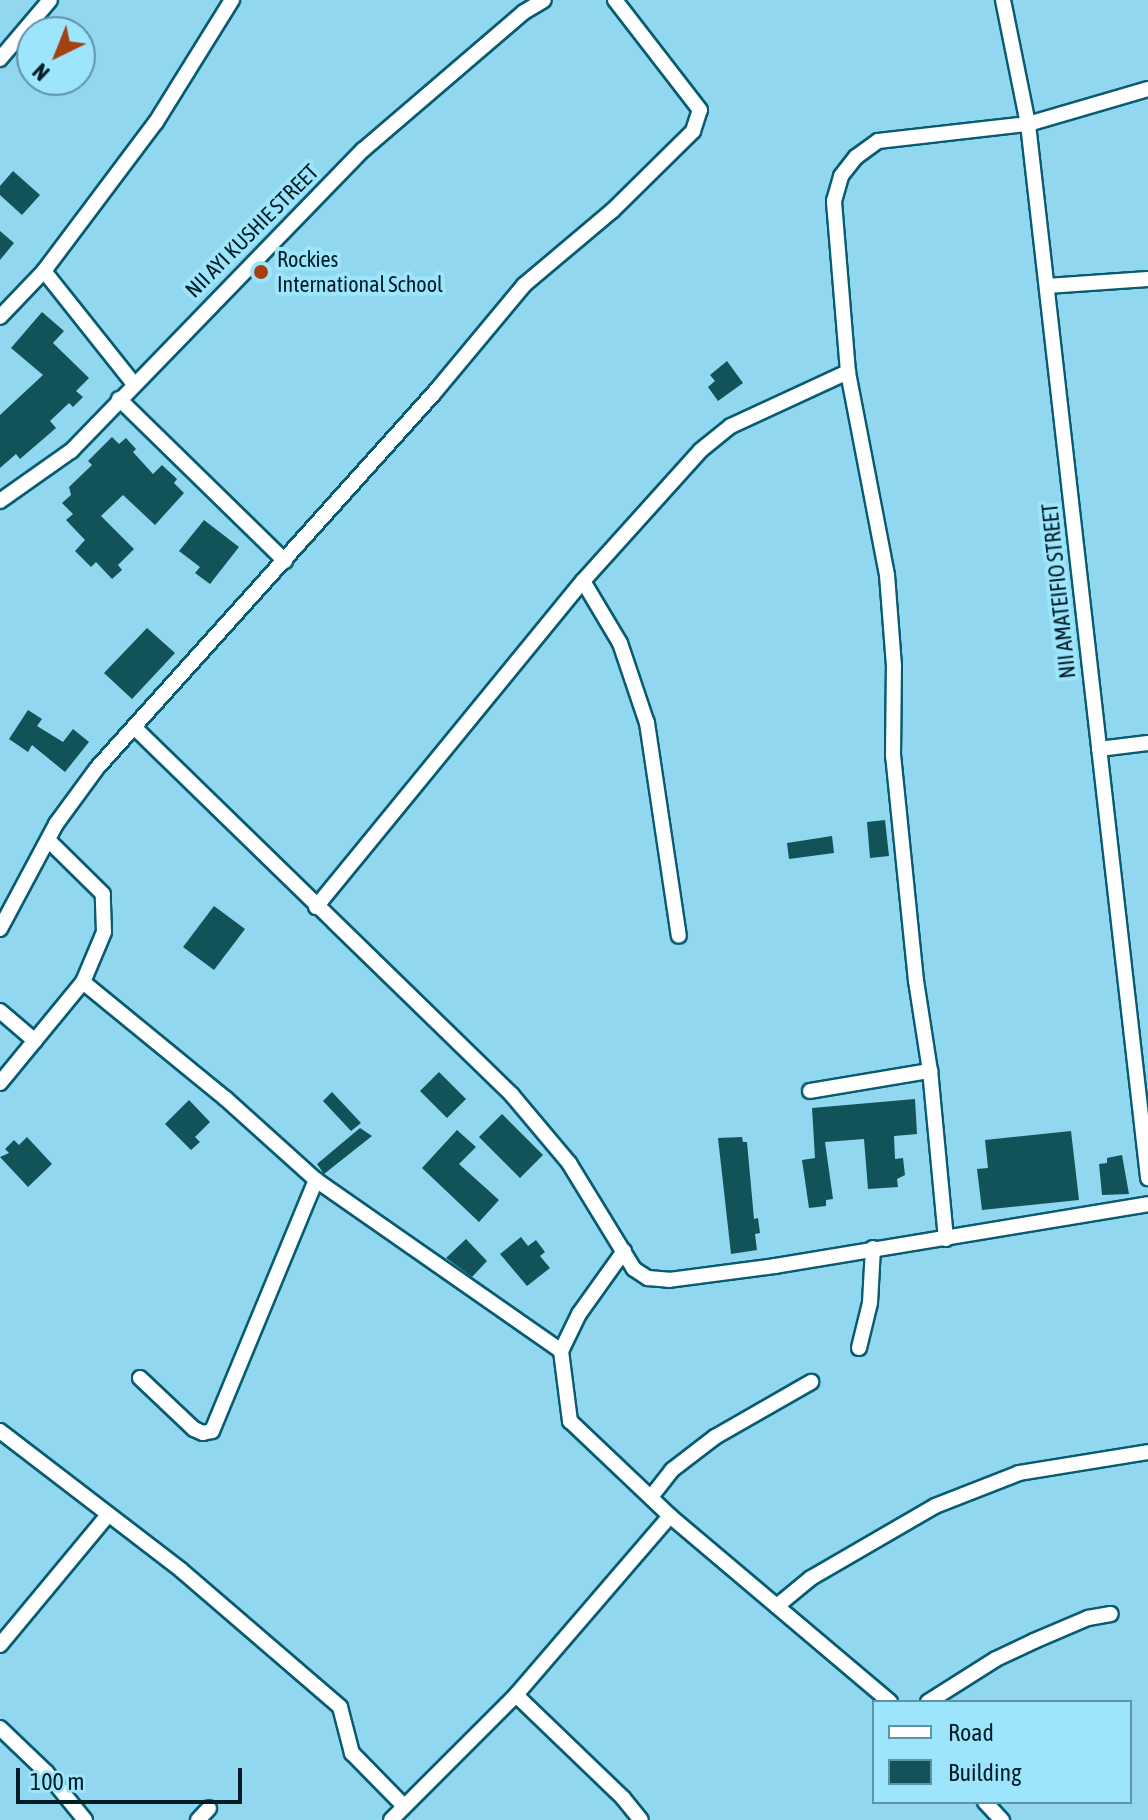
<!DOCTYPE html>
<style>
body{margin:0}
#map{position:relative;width:1148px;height:1820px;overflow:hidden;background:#90d7ef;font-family:"Asap Condensed",sans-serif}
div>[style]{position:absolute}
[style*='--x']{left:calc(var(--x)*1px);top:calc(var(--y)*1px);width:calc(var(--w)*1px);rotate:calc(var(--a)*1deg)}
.building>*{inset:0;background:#115358}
.roads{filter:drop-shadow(2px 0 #075c71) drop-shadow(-2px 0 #075c71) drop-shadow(0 2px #075c71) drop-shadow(0 -2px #075c71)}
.street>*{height:14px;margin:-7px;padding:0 7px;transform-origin:7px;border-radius:7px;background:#fff}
.dots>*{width:22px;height:22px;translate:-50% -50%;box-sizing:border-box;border:4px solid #9de4fd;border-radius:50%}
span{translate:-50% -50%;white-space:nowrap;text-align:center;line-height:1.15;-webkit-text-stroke:8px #9de4fd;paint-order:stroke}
.street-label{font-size:22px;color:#001d26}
.poi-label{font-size:22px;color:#001d26}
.left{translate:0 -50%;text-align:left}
.legend{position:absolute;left:872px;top:1700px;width:260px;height:104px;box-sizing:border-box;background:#9de4fd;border:2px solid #5e94a7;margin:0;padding:10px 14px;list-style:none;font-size:24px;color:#001d26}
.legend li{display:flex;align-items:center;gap:16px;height:40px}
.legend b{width:40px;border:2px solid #5e94a7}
.north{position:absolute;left:16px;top:16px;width:80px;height:80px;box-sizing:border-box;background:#9de4fd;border:2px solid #5e94a7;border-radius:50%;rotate:223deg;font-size:22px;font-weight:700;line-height:32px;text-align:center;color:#001d26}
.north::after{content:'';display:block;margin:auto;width:28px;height:36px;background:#a54011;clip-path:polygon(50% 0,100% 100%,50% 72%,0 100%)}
.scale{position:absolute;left:16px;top:1768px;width:226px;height:36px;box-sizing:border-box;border:4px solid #001d26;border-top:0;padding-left:10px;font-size:24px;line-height:28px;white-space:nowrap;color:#001d26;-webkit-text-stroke:6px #9de4fd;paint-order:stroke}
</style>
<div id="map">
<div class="building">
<i style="clip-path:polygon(13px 171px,40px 195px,22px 215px,0 195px,0 186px)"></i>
<i style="clip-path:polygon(0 231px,14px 243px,0 260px)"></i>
<i style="clip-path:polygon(42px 312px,64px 331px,53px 343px,89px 378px,76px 391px,83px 397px,73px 407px,69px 403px,50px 421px,56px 428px,20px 459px,16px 454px,0 468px,0 415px,43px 375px,11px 348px)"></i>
<i style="clip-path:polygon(727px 361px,743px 383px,718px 401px,708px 387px,715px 381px,710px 375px)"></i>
<i style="clip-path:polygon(112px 437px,119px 444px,126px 438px,136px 449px,133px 452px,153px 474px,162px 465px,177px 479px,174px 483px,184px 493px,155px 525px,123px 495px,101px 516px,134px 549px,118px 565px,122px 570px,112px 579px,96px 562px,91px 567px,75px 551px,85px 540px,66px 520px,73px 514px,62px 503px,71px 495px,69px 487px,92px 465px,88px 461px)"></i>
<i style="clip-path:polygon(204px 520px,239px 547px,210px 584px,195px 573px,200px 567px,179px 551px)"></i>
<i style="clip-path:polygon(147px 628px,175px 653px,132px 699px,104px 673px)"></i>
<i style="clip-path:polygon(28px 710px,42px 719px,37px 726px,63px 742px,73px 729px,89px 742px,65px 772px,32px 745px,28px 752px,9px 739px)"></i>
<i style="clip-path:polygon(885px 820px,889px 856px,870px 858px,867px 822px)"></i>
<i style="clip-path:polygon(832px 836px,834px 853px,789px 859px,787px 843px)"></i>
<i style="clip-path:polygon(214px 906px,245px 929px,214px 970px,183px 947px)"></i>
<i style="clip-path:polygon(439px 1072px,466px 1099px,447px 1118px,420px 1091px)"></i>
<i style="clip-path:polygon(332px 1092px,361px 1123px,351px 1131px,323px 1101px)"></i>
<i style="clip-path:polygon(915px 1099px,917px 1134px,894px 1136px,895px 1159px,903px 1158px,905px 1175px,897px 1179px,898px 1187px,868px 1189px,864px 1139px,825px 1142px,833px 1199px,826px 1200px,826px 1206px,809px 1208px,802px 1160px,815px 1158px,812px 1108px)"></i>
<i style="clip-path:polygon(189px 1100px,210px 1122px,195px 1137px,200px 1142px,191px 1150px,165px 1124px)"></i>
<i style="clip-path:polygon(502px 1114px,543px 1155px,520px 1178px,479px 1137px)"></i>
<i style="clip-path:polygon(360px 1128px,372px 1136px,324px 1174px,317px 1164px)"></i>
<i style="clip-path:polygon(457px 1130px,476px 1147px,459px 1164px,499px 1200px,479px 1222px,422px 1168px)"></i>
<i style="clip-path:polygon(1071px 1131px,1079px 1200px,982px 1210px,977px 1169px,988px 1168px,985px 1140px)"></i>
<i style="clip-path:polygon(27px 1137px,52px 1164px,28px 1187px,0 1157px,9px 1153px,5px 1149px,14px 1140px,19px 1145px)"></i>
<i style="clip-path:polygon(742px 1137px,743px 1142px,747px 1142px,754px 1219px,758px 1218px,760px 1233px,755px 1234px,757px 1250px,731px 1254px,718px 1138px)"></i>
<i style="clip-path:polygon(1122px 1155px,1129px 1194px,1102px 1195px,1099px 1164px,1107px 1163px,1107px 1158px)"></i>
<i style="clip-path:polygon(521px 1237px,528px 1246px,536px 1240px,545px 1252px,540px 1256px,550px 1268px,527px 1286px,500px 1254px)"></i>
<i style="clip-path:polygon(466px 1239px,487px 1261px,472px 1277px,446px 1258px)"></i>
</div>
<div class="roads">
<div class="street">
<i style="--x:1003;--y:0;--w:126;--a:78.6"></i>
<i style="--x:1028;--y:124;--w:1061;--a:83.5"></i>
<i style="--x:0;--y:59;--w:77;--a:-49.7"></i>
<i style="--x:44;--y:271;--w:143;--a:51.5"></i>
<i style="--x:1047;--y:286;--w:101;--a:-4"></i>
<i style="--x:0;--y:317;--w:64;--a:-46.3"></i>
<i style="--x:44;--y:271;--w:186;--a:-53.1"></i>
<i style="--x:156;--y:122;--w:144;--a:-58.1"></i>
<i style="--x:119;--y:399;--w:232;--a:44.3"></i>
<i style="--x:0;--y:501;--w:87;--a:-35.2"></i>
<i style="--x:71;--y:451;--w:419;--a:-45.9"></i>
<i style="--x:363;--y:150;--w:212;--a:-40.6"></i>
<i style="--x:524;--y:12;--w:23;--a:-31"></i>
<i style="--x:583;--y:581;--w:72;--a:59.2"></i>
<i style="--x:620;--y:643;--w:84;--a:71.4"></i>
<i style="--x:647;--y:723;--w:215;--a:81.5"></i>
<i style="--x:134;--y:727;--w:528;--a:44.23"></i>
<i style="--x:512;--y:1095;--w:89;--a:50"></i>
<i style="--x:569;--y:1163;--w:124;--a:58.5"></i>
<i style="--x:634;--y:1269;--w:17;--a:33"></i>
<i style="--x:648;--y:1278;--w:21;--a:5"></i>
<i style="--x:669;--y:1280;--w:107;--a:-7.5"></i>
<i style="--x:775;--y:1266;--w:378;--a:-9.4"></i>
<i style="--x:1099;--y:749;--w:49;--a:-7"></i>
<i style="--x:316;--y:907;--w:421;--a:-50.7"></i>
<i style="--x:583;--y:581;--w:176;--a:-48"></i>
<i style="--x:701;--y:450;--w:38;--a:-39"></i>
<i style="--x:731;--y:426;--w:129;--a:-24.8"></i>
<i style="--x:0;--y:929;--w:119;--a:-61.9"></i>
<i style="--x:56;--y:824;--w:69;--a:-53.8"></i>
<i style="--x:97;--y:768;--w:506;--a:-48.05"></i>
<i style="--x:435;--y:392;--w:139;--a:-50.2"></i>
<i style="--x:524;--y:285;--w:115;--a:-40.1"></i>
<i style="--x:612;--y:211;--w:114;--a:-44.6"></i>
<i style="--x:693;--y:131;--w:22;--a:-72"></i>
<i style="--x:700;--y:110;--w:139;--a:-127.7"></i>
<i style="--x:83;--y:982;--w:185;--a:39.3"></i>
<i style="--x:226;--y:1099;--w:121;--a:42"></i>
<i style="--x:316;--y:1180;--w:299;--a:34.9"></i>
<i style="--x:0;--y:1011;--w:46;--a:40.6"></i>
<i style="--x:0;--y:1083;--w:131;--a:-50.6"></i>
<i style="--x:83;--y:982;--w:54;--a:-67.2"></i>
<i style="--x:104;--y:932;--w:38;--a:-92"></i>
<i style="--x:103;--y:894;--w:77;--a:-135.5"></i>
<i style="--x:810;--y:1091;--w:122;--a:-9.5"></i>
<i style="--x:946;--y:1239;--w:169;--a:-95.4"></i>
<i style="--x:930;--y:1071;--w:91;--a:-98.8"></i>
<i style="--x:916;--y:981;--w:226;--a:-95.8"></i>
<i style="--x:893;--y:756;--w:90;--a:-89.4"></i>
<i style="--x:894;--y:666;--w:91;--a:-94.4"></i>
<i style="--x:887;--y:575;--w:207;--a:-100.9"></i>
<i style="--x:848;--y:372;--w:172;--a:-94.7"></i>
<i style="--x:834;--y:201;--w:26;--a:-74"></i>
<i style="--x:841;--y:176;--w:24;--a:-52"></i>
<i style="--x:856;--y:157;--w:27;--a:-36"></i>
<i style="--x:878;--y:141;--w:151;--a:-6.5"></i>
<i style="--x:1028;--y:124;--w:125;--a:-16.3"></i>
<i style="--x:624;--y:1251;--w:77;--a:125.5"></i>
<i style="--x:579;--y:1314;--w:41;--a:115.9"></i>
<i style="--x:561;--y:1351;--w:71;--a:82.7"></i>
<i style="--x:570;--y:1421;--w:138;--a:43.5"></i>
<i style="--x:670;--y:1516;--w:288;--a:40.2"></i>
<i style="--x:859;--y:1348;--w:46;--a:-76.3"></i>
<i style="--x:870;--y:1303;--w:55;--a:-86.9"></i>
<i style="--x:140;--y:1378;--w:74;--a:43.4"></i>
<i style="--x:194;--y:1429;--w:10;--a:24"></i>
<i style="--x:203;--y:1433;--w:9;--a:-13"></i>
<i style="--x:212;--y:1431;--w:272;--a:-67.5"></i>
<i style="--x:0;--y:1431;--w:228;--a:37.5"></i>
<i style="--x:181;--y:1570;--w:210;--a:40.7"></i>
<i style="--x:340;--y:1707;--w:48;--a:75.4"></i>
<i style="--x:352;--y:1753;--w:73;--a:45.6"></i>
<i style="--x:651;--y:1497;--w:34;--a:-52"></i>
<i style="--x:672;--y:1470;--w:54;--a:-37.5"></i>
<i style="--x:715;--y:1437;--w:111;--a:-29.8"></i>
<i style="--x:777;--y:1606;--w:44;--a:-39.5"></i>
<i style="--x:811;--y:1578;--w:143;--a:-30.1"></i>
<i style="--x:935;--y:1506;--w:90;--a:-21.4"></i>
<i style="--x:1019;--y:1473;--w:131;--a:-9.2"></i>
<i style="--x:0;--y:1645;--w:169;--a:-50.3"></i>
<i style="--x:516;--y:1695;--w:149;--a:43.9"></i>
<i style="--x:623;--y:1798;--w:28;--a:51"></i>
<i style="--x:928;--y:1702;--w:80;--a:-32.3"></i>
<i style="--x:996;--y:1659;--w:42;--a:-25.3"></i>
<i style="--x:1034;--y:1641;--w:59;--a:-23.1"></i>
<i style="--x:1088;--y:1618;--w:23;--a:-10"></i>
<i style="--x:0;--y:1728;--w:64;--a:43.7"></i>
<i style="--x:46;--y:1772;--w:62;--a:50.9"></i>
<i style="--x:985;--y:1802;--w:25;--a:47"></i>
<i style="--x:198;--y:1820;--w:16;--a:-47"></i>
<i style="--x:391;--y:1820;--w:177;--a:-45"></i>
<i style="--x:516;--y:1695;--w:236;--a:-49.3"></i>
</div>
</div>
<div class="dots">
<i style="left:261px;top:272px;background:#a54011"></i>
</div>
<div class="street-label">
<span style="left:252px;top:231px;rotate:-45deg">NII AYI KUSHIE STREET</span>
<span style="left:1059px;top:591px;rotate:-96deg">NII AMATEIFIO STREET</span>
</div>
<div class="poi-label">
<span class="left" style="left:277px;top:272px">Rockies<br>International School</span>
</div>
<ul class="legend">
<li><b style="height:10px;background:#fff"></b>Road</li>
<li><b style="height:22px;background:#115358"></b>Building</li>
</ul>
<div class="north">N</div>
<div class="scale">100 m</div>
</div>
